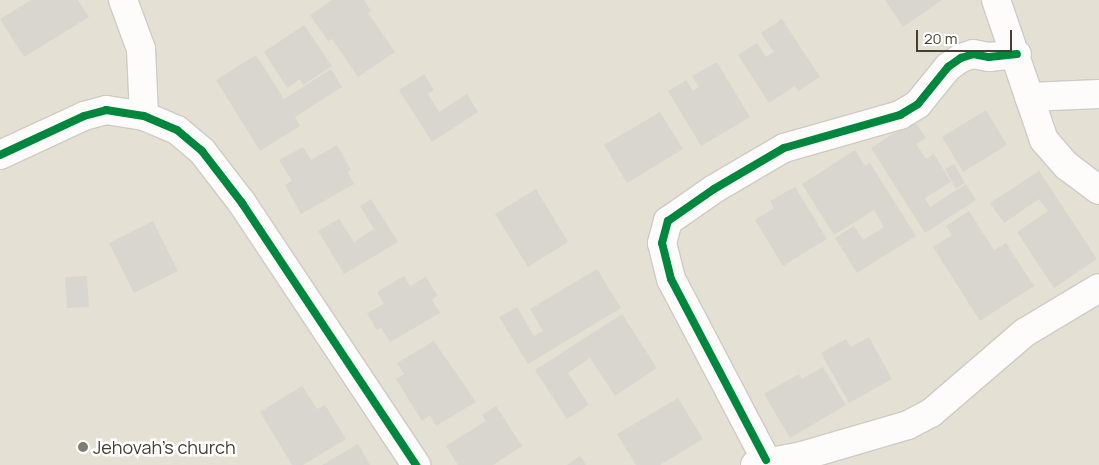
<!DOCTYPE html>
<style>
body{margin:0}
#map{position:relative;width:1099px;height:465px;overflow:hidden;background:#f0ede6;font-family:Manrope,sans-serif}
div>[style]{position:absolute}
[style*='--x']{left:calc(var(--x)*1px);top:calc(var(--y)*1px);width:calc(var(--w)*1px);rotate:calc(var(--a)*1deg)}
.residential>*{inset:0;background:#e4e0d3}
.building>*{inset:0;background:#d9d6cf}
.roads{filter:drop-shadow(1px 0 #cecbc4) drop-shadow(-1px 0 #cecbc4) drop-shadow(0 1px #cecbc4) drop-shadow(0 -1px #cecbc4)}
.street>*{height:28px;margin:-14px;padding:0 14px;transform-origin:14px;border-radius:14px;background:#fdfcfb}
.cycleway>*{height:8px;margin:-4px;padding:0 4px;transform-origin:4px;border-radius:4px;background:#00873e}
.dots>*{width:14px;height:14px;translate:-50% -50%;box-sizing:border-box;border:2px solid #fff;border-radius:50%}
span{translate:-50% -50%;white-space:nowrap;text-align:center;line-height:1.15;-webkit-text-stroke:5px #fff;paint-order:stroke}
.poi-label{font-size:18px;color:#453f33}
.left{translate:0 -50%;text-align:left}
.scale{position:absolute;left:916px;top:30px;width:96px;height:22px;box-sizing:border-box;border:2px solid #453f33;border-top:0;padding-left:6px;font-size:15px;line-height:18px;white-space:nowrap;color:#453f33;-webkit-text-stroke:4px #fff;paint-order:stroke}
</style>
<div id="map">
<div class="residential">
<i style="clip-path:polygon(0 0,1099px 0,1099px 465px,0 465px)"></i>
</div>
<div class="building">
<i style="clip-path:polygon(31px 0,78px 0,89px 17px,24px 57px,0 19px)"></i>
<i style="clip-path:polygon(332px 0,364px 0,371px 11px,368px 13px,395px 52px,358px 77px,332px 39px,328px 41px,310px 15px)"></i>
<i style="clip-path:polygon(885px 0,942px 0,903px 27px)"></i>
<i style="clip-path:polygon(782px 19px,820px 77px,798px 91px,795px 86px,769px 103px,738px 55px,757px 43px,766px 57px,774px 52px,761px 33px)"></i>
<i style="clip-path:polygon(304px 25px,332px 66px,303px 85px,300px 79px,287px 88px,264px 52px)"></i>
<i style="clip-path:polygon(256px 55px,284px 99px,331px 69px,342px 87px,295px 117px,300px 126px,260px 151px,216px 80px)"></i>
<i style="clip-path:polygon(717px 62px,750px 117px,701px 146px,668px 91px,686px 80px,693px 91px,699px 87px,692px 76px)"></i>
<i style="clip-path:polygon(424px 74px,434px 90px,428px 94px,439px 112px,467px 94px,478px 112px,432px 142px,399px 90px)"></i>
<i style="clip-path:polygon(986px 110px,1007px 145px,963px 172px,942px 137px)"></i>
<i style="clip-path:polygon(660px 112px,683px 149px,627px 183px,604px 145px)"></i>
<i style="clip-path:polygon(914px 120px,926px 138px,916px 144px,926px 159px,934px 154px,951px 182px,925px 198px,930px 207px,966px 184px,976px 200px,925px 233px,871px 148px)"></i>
<i style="clip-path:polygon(337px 145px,351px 170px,348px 172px,354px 184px,301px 214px,285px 185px,292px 181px,279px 160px,303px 147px,311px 160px)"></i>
<i style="clip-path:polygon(855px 150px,865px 166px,870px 163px,916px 236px,857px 273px,835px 238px,854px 226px,863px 240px,884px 227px,874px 210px,834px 235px,802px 184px)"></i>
<i style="clip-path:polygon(954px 164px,965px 183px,956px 189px,945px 169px)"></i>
<i style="clip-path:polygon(1039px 171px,1097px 259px,1054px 288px,1017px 232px,1048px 211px,1039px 199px,1004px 223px,990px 203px)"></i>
<i style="clip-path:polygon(795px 187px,827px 239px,783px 266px,755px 220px,774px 208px,770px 201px)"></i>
<i style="clip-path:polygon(536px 189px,568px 242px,528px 267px,495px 214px)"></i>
<i style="clip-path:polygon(371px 199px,398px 242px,344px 274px,318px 231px,339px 219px,354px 242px,374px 229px,360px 206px)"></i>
<i style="clip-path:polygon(969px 211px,994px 250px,1006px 243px,1034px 286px,980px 321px,933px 247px,952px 235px,946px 226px)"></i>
<i style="clip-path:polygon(153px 221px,178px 271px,134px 293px,109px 243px)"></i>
<i style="clip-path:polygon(597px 269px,621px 308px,528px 364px,499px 317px,517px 307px,534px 336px,543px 331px,530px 309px)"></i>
<i style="clip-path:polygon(87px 276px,89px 307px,67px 308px,65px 277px)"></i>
<i style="clip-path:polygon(404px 276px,410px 286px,426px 277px,438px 296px,432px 300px,440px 313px,390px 342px,381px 328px,377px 330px,367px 313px,384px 304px,377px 292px)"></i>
<i style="clip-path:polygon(622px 314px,657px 368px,615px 396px,590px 358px,568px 373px,589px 405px,567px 419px,535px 370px)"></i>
<i style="clip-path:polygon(869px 337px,892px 379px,849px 403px,821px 353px,846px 339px,851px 347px)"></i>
<i style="clip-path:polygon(434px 341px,476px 402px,436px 426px,430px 415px,422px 421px,396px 379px,404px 374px,397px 363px)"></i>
<i style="clip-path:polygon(823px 367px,846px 405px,790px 438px,764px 394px,799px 374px,802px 379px)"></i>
<i style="clip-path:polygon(302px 386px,317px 409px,325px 405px,346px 439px,303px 465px,292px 465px,260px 412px)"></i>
<i style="clip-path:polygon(678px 398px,703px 439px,660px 465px,636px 465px,617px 434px)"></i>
<i style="clip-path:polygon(496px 406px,522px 446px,493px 465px,458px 465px,446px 446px,486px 421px,482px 415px)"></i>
<i style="clip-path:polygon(358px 444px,370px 465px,322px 465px)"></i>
<i style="clip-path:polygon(580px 456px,586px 465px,567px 465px)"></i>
</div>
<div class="roads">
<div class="street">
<i style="--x:123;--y:0;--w:52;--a:69.8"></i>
<i style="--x:141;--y:49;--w:67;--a:87.4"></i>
<i style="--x:996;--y:0;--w:148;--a:71.1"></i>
<i style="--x:1044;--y:140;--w:35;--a:49"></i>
<i style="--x:1067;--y:166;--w:40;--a:37"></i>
<i style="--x:1029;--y:97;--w:70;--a:-2.5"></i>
<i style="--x:0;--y:155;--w:93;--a:-24.9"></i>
<i style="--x:84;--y:116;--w:23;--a:-15"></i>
<i style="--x:106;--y:110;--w:38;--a:9"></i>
<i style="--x:144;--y:116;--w:36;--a:23"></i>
<i style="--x:177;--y:130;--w:33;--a:40"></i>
<i style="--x:202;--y:151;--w:66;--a:52.4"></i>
<i style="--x:242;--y:203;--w:315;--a:56.4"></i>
<i style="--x:766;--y:460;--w:204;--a:-117.7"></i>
<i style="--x:671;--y:279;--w:37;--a:-104"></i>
<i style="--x:662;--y:243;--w:23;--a:-75"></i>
<i style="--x:668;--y:221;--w:56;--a:-34.8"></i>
<i style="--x:714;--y:189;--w:81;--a:-30.4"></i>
<i style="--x:784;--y:148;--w:121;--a:-15.9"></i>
<i style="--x:900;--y:115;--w:21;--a:-31"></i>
<i style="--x:918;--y:104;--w:48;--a:-51"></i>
<i style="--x:948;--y:67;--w:16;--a:-35"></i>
<i style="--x:961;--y:58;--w:13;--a:-18"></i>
<i style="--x:973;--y:54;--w:16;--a:11"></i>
<i style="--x:989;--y:57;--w:28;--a:-6"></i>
<i style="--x:755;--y:465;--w:48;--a:-10.8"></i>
<i style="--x:802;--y:456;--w:110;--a:-16.3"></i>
<i style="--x:908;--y:425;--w:26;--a:-28"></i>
<i style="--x:931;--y:413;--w:123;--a:-40.7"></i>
<i style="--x:1024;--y:333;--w:87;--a:-31"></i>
</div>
</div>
<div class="cycleway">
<i style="--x:0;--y:155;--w:93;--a:-24.9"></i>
<i style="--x:84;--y:116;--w:23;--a:-15"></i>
<i style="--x:106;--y:110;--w:38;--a:9"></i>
<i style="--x:144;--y:116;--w:36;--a:23"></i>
<i style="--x:177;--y:130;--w:33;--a:40"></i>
<i style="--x:202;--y:151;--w:66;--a:52.4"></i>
<i style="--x:242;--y:203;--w:315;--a:56.4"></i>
<i style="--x:766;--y:460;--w:204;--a:-117.7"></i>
<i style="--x:671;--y:279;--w:37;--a:-104"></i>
<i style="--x:662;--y:243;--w:23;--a:-75"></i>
<i style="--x:668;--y:221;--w:56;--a:-34.8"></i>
<i style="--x:714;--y:189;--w:81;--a:-30.4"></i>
<i style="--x:784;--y:148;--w:121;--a:-15.9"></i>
<i style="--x:900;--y:115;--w:21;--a:-31"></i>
<i style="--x:918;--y:104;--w:48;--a:-51"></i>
<i style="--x:948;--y:67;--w:16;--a:-35"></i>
<i style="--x:961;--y:58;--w:13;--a:-18"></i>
<i style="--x:973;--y:54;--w:16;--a:11"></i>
<i style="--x:989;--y:57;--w:28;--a:-6"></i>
</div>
<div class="dots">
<i style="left:83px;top:447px;background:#817c72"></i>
</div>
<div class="poi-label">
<span class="left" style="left:93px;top:447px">Jehovah's church</span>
</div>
<div class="scale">20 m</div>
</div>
